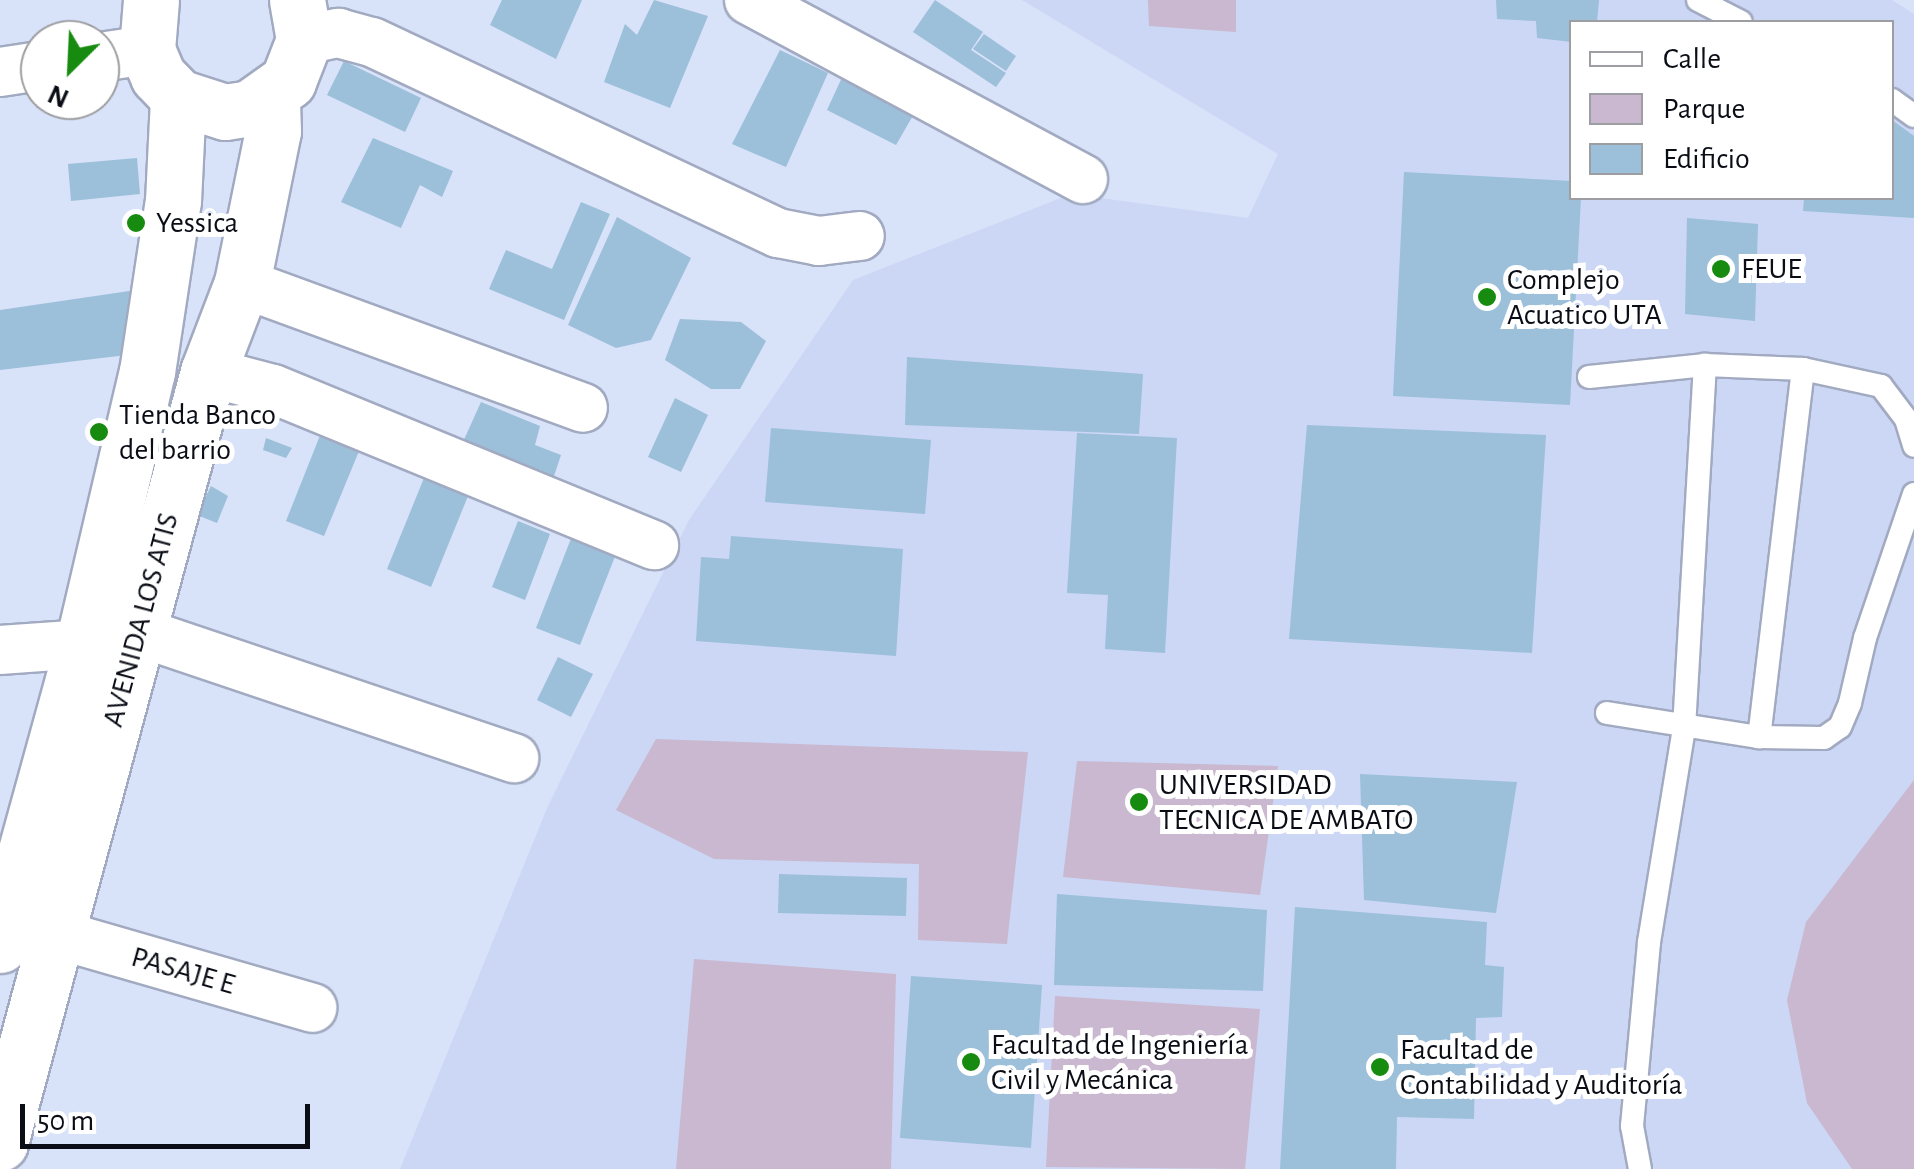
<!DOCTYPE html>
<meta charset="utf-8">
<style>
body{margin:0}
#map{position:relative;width:1914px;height:1169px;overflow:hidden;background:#d8e2f9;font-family:"Alegreya Sans",sans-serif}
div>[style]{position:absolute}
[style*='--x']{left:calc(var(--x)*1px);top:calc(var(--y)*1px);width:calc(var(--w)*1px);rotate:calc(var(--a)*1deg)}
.built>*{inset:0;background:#cbd7f5}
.green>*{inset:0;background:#c9b8cf}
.building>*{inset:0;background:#9cbfda}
.roads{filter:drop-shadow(2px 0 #a1aac0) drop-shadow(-2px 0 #a1aac0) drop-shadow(0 2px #a1aac0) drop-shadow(0 -2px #a1aac0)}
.lane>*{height:22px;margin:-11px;padding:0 11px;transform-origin:11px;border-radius:11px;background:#fff}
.street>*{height:48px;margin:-24px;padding:0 24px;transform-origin:24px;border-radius:24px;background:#fff}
.secondary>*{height:55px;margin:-27.5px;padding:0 27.5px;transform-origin:27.5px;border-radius:27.5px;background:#fff}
.dots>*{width:28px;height:28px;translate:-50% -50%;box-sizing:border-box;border:5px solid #fff;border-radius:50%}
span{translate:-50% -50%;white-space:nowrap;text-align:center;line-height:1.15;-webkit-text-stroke:10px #fff;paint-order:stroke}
.poi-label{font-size:30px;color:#0a0d15}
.left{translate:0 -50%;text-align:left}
.street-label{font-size:30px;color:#0a0d15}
.legend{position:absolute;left:1569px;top:20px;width:325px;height:180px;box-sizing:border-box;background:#fff;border:2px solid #9d9ea1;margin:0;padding:12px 18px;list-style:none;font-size:30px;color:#0a0d15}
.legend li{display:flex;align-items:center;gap:20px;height:50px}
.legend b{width:50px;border:2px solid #9d9ea1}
.north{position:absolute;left:20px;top:20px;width:100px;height:100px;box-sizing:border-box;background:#fff;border:2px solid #9d9ea1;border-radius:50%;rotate:204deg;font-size:28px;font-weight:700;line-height:40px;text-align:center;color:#0a0d15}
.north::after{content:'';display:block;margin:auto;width:35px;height:45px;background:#178b10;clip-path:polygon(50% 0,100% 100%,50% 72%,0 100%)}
.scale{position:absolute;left:20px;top:1104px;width:290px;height:45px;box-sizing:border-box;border:5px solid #0a0d15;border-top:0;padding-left:12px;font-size:30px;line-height:35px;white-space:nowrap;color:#0a0d15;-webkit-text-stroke:8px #fff;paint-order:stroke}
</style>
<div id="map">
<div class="built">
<i style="clip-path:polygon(evenodd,1022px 0,1892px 0,1914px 14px,1914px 1169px,400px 1169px,548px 806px,689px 520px,853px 280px,1071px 194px,1248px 218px,1278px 154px,1022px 0,1572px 22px,1892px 22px,1892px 198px,1572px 198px,1572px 22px)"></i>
</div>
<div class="green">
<i style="clip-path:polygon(1148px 0,1236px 0,1236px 32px,1149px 26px)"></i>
<i style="clip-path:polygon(656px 739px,1028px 752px,1007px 944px,918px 940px,919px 864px,714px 859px,616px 810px)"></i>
<i style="clip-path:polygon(1077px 761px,1278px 766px,1260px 895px,1063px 877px)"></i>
<i style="clip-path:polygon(1914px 780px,1914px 1169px,1852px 1169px,1807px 1103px,1787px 1000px,1806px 922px)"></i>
<i style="clip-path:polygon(694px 959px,896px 974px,891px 1169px,676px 1169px)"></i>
<i style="clip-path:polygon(1055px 996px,1260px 1009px,1245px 1169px,1046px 1167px)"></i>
</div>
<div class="building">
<i style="clip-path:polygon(502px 0,582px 0,556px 59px,490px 25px)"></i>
<i style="clip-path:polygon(654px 0,708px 16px,670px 108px,604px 82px,625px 24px,637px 35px)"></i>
<i style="clip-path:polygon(935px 0,983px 32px,971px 50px,1006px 73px,996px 87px,913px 32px)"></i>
<i style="clip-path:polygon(1496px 0,1599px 0,1597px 22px,1572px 22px,1572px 42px,1537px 38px,1536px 21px,1497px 19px)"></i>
<i style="clip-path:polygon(984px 34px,1016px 56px,1006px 71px,973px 49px)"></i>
<i style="clip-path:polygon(780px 50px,828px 73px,786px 167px,732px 144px)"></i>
<i style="clip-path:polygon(344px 61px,421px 98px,405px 132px,327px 95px)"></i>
<i style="clip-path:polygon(844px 73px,915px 112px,896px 145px,827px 110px)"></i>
<i style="clip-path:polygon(1892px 120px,1914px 136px,1914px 218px,1803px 211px,1804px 198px,1892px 198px)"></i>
<i style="clip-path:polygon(373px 138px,453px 171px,442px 197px,420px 185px,401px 228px,341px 202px)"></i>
<i style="clip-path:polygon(137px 158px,140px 194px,71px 201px,68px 164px)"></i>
<i style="clip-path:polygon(1404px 172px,1572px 181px,1572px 198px,1581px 198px,1570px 405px,1393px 396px)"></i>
<i style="clip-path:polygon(581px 202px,610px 214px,564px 320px,489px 289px,506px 250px,552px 269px)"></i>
<i style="clip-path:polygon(617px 217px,691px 258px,651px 340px,616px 348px,568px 325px)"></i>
<i style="clip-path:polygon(1687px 218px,1758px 224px,1755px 321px,1685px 314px)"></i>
<i style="clip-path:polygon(143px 289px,127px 355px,0 370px,0 310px)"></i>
<i style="clip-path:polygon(680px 319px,741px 322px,766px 341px,740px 389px,711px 389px,665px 360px)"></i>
<i style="clip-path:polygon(907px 357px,1143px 374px,1139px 434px,905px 425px)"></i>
<i style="clip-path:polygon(675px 398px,708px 415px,681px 472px,648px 457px)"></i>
<i style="clip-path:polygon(481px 402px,540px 426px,535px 445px,561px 455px,553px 479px,462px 444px)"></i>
<i style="clip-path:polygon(325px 423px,364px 439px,324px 536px,286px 521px)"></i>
<i style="clip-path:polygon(1307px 425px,1546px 435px,1532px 653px,1289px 639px)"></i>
<i style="clip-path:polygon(771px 428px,931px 440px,925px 514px,765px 502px)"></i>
<i style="clip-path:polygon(1077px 433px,1177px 438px,1165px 653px,1105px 649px,1108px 595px,1067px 593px)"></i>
<i style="clip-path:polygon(266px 438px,292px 448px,286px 458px,263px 450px)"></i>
<i style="clip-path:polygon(426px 473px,470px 491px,431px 587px,387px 569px)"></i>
<i style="clip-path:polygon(211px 486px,228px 496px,217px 523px,197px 515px)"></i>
<i style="clip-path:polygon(518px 521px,550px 534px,525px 600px,492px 587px)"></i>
<i style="clip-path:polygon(574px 531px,618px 549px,580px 645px,536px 628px)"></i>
<i style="clip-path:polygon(731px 536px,903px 549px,896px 656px,696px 641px,701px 557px,729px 559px)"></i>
<i style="clip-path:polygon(558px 657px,593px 674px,571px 717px,537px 700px)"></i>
<i style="clip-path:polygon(1360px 774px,1517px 782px,1496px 913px,1364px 900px)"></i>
<i style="clip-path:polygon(779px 874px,907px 878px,906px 916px,778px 913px)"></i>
<i style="clip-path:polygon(1057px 894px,1267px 910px,1263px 991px,1054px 985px)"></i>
<i style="clip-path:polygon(1295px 907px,1487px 922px,1485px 965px,1504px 967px,1502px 1017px,1476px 1018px,1474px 1119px,1397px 1117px,1396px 1169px,1280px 1169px)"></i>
<i style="clip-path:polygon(911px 976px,1042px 985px,1031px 1148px,900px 1138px)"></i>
</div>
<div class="roads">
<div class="lane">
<i style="--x:1698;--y:0;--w:48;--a:27.1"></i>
<i style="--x:1892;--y:100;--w:27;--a:36"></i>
<i style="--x:1803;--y:369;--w:80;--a:12.3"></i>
<i style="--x:1881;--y:386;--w:41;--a:52.9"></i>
<i style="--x:1906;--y:419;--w:28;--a:73"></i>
<i style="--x:1589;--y:377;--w:117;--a:-5.9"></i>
<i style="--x:1705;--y:365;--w:98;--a:2.3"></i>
<i style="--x:1803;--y:369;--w:371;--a:96.8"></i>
<i style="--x:1607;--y:713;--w:154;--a:9"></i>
<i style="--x:1759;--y:737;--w:65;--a:0.9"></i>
<i style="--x:1824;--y:738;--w:19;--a:-35"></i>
<i style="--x:1840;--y:727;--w:26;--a:-67"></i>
<i style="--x:1850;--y:703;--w:67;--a:-77"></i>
<i style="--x:1865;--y:638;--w:152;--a:-71.2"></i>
<i style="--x:1640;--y:1169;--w:44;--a:-100.5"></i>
<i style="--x:1632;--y:1126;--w:185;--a:-84.7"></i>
<i style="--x:1649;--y:942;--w:217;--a:-80.7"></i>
<i style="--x:1684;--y:728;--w:364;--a:-86.7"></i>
</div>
<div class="street">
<i style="--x:749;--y:0;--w:379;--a:28.2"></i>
<i style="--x:304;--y:40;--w:35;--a:-12"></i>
<i style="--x:338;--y:33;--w:35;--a:15"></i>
<i style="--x:372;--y:42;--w:449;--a:25.2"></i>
<i style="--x:778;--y:233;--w:42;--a:11"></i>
<i style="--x:819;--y:241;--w:41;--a:-7"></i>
<i style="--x:100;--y:57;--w:48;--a:-8.5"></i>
<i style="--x:0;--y:72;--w:40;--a:-8.5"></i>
<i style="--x:242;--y:283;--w:363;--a:20.1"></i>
<i style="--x:208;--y:372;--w:67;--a:14.7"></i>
<i style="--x:273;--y:389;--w:412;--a:22.3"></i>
<i style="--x:139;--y:632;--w:396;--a:18.6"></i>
<i style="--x:0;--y:650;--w:83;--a:-4.1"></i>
<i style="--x:53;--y:933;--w:270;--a:16.1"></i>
</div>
<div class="secondary">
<i style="--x:151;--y:0;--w:50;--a:94.6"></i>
<i style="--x:147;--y:50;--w:28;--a:67"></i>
<i style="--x:158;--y:76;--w:29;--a:46"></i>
<i style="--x:178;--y:97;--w:49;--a:17.7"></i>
<i style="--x:225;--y:112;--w:25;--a:-9"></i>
<i style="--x:250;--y:108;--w:47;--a:-35.4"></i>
<i style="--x:288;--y:81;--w:44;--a:-68.7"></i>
<i style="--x:304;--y:40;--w:41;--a:-99.9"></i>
<i style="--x:0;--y:945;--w:312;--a:-74.6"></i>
<i style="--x:83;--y:644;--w:279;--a:-76.8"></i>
<i style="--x:147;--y:372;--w:173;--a:-81.4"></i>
<i style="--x:173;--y:201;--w:104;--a:-87.2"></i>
<i style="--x:0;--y:1143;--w:799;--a:-74.9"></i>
<i style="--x:208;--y:372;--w:95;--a:-69.1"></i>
<i style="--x:242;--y:283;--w:155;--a:-78.5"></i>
<i style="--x:273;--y:131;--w:34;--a:-92"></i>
</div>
</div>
<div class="dots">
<i style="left:136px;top:223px;background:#178b10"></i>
<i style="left:1721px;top:269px;background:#178b10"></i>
<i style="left:1487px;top:297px;background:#178b10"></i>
<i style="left:99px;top:432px;background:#178b10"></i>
<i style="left:1139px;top:802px;background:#178b10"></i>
<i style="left:971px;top:1062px;background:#178b10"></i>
<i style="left:1380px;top:1067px;background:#178b10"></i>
</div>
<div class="poi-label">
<span class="left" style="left:156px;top:223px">Yessica</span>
<span class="left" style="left:1741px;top:269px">FEUE</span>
<span class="left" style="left:1507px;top:297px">Complejo<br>Acuatico UTA</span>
<span class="left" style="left:119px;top:432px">Tienda Banco<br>del barrio</span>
<span class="left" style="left:1159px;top:802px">UNIVERSIDAD<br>TECNICA DE AMBATO</span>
<span class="left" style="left:991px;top:1062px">Facultad de Ingeniería<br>Civil y Mecánica</span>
<span class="left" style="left:1400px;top:1067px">Facultad de<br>Contabilidad y Auditoría</span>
</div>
<div class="street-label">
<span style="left:141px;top:620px;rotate:-75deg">AVENIDA LOS ATIS</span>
<span style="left:183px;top:971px;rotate:16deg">PASAJE E</span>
</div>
<ul class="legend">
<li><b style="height:12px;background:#fff"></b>Calle</li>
<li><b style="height:28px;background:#c9b8cf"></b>Parque</li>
<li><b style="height:28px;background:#9cbfda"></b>Edificio</li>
</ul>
<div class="north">N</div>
<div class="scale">50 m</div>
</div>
